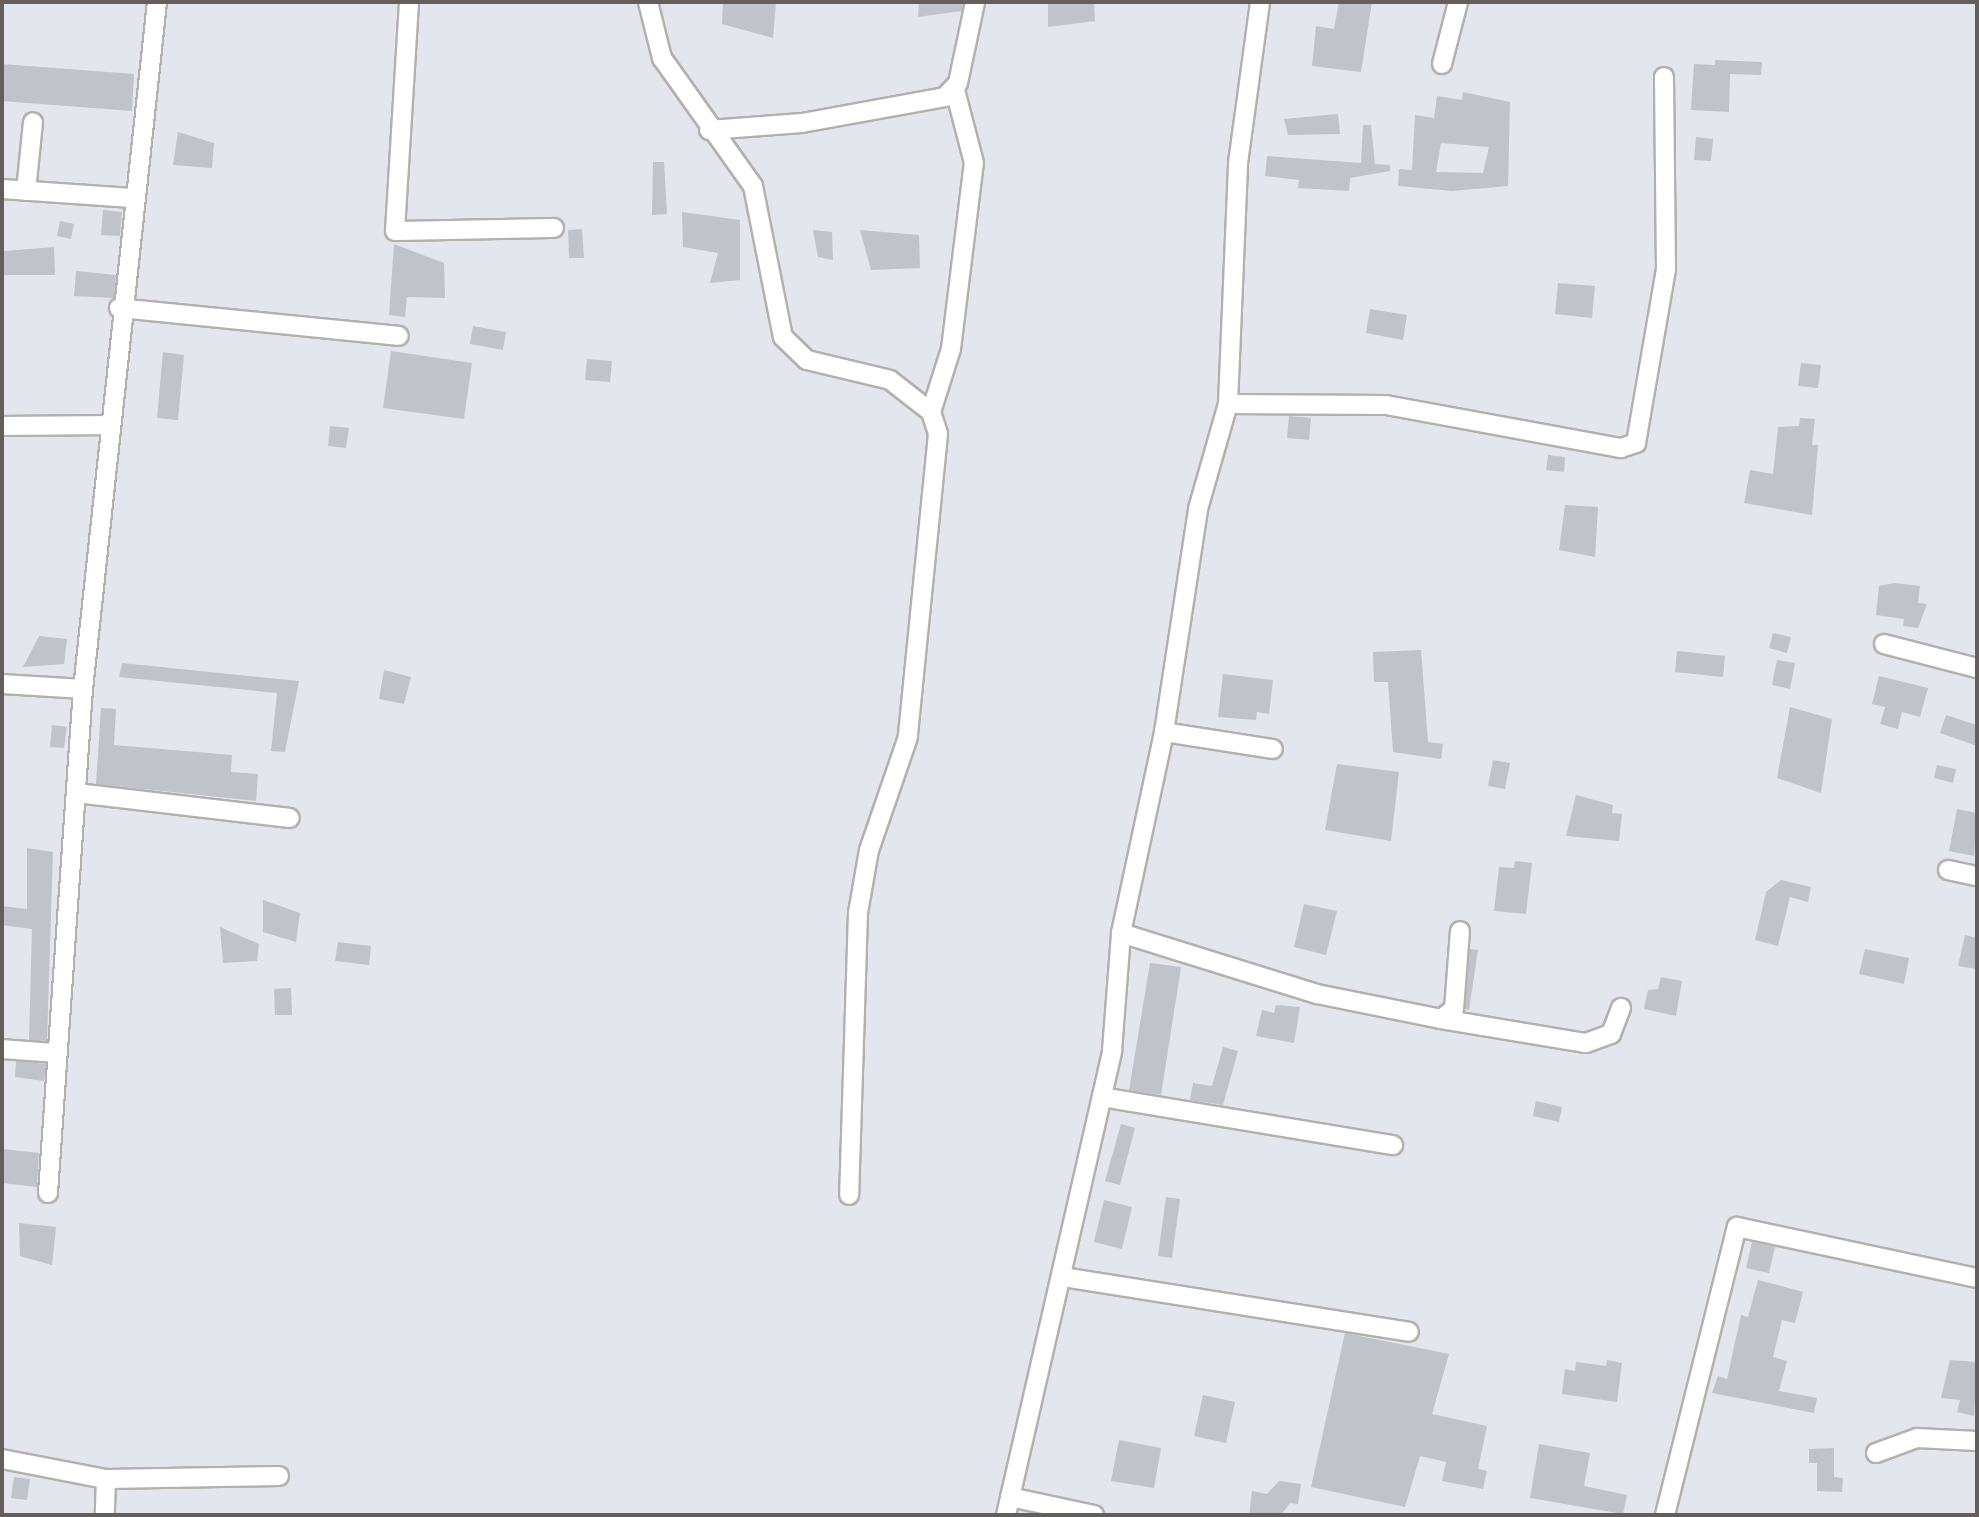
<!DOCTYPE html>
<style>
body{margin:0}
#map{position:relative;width:1979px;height:1517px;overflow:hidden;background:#e4e6ee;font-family:Inter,sans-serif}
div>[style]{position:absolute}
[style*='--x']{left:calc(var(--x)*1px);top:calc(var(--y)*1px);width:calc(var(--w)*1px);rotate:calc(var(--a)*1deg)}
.building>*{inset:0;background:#c0c3c9}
.roads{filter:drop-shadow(2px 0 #b3b0ad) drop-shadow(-2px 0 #b3b0ad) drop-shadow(0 2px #b3b0ad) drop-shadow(0 -2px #b3b0ad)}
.minor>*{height:18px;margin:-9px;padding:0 9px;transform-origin:9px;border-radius:9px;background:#fff}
span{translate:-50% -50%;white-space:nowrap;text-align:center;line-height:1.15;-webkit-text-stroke:6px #fff;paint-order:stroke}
.frame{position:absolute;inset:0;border:4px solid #645f5c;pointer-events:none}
</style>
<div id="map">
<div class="building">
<i style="clip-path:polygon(723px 2px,776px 2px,773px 38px,722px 24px)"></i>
<i style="clip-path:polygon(919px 2px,963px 2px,962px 11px,918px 17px)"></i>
<i style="clip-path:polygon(1048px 2px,1094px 3px,1095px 21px,1048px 27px)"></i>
<i style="clip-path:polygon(1339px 2px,1372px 2px,1361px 72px,1312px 66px,1316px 26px,1334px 29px)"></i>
<i style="clip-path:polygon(1715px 60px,1762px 62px,1761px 75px,1730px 74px,1729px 112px,1691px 110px,1694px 64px,1715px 65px)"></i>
<i style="clip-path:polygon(2px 64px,134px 74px,132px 111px,2px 101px)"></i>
<i style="clip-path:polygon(evenodd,1463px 92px,1510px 102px,1508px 186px,1452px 191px,1398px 186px,1399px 169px,1412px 170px,1415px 115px,1434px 118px,1437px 96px,1462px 100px,1463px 92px,1441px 143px,1489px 147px,1483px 173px,1436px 172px,1441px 143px)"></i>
<i style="clip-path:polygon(1338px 114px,1340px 134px,1288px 135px,1284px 119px)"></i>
<i style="clip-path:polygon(1363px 125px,1371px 125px,1375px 164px,1390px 165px,1390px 171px,1350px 178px,1349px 191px,1298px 188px,1299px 180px,1265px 176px,1267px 156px,1361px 163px)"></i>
<i style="clip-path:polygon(178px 132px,214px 143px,212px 168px,173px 165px)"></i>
<i style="clip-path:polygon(1696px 137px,1713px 139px,1711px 161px,1694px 160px)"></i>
<i style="clip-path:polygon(653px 162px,664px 162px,667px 214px,652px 215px)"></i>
<i style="clip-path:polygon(103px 210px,122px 212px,120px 236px,101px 235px)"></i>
<i style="clip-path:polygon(682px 212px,740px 220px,740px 280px,710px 283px,718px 253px,683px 247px)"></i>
<i style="clip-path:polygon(60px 221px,74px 224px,71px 239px,57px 236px)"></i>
<i style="clip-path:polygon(582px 229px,584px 258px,569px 258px,568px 230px)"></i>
<i style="clip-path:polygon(813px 230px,832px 232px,833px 260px,818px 257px)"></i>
<i style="clip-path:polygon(860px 230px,919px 235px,920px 268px,871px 270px)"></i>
<i style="clip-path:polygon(394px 244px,444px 263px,445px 298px,407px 297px,405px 317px,389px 315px)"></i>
<i style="clip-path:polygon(54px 247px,55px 275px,4px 275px,4px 251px)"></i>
<i style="clip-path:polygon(76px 271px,116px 275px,114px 298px,74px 296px)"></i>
<i style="clip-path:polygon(1558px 283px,1595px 286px,1592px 318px,1555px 314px)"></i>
<i style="clip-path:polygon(1370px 309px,1407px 315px,1403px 340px,1366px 333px)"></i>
<i style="clip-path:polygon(473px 326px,506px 332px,503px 350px,470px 344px)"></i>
<i style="clip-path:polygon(391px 351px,472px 363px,464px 419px,383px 408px)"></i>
<i style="clip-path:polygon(163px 352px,184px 355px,178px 420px,157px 418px)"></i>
<i style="clip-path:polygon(587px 359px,612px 361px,610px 382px,585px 380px)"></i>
<i style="clip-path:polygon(1801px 363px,1821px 365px,1818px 388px,1798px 386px)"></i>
<i style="clip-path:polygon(1289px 416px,1311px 418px,1309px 440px,1287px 438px)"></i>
<i style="clip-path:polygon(1800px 418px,1815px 419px,1812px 445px,1818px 445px,1812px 515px,1744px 503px,1750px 470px,1773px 474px,1778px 427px,1799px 426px)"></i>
<i style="clip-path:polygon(330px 426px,349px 428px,346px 448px,328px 446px)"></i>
<i style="clip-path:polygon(1548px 455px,1565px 457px,1564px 472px,1546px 470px)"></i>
<i style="clip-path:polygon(1565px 505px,1598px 507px,1595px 557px,1559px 550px)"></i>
<i style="clip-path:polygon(1894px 583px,1920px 586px,1918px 603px,1927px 604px,1918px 628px,1903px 626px,1904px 619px,1876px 615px,1879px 586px)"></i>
<i style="clip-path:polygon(1773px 633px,1791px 637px,1787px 653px,1769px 648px)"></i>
<i style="clip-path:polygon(39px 636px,67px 639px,64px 664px,23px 667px)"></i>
<i style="clip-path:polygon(1421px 650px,1428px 742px,1443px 744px,1441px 759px,1393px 752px,1388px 682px,1374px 682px,1373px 652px)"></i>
<i style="clip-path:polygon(1677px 651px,1725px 656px,1723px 677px,1675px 672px)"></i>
<i style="clip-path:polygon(1777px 660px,1795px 663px,1790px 689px,1772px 685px)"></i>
<i style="clip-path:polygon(122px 663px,299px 681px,285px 752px,271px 751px,277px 693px,119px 677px)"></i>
<i style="clip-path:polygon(384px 670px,411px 677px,404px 704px,379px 699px)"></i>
<i style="clip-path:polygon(1223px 674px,1273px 680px,1269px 714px,1257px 712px,1256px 720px,1218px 717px)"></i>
<i style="clip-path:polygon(1879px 676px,1928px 688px,1920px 717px,1902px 712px,1898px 729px,1880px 724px,1885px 707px,1872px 704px)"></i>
<i style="clip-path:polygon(1790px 707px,1832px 719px,1821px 793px,1777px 778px)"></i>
<i style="clip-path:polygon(101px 708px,116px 709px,114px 745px,232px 755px,231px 772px,258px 774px,256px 801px,96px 784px)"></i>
<i style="clip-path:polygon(1946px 715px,1977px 725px,1977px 746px,1940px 733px)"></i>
<i style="clip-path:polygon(52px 725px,67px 727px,64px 748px,50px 747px)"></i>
<i style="clip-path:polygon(1493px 760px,1510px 763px,1505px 789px,1488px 786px)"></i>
<i style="clip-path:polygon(1337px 764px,1399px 772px,1391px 841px,1325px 830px)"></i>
<i style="clip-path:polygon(1937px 765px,1956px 769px,1953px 783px,1934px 778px)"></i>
<i style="clip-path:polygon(1576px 795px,1613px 805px,1612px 813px,1622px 814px,1619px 841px,1566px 836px)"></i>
<i style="clip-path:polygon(1957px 809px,1977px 813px,1974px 856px,1949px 851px)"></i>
<i style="clip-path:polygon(27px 848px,53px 852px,47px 1041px,29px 1040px,32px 929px,2px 925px,2px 906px,27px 909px)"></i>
<i style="clip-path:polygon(1515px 861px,1532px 863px,1526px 914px,1494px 911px,1499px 867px,1514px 868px)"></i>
<i style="clip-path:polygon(1781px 880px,1811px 887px,1808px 902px,1790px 897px,1778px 946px,1755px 940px,1766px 892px)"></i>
<i style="clip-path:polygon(263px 900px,300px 913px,296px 942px,263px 932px)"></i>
<i style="clip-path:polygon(1304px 904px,1337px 911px,1326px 955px,1294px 947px)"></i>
<i style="clip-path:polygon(220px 927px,259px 944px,257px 961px,223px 963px)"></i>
<i style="clip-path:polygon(1965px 935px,1977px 938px,1977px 969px,1958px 966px)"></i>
<i style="clip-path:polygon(338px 942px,371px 946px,369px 965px,335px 961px)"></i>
<i style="clip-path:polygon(1470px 949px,1478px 950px,1469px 1010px,1465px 1009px)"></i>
<i style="clip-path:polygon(1865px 949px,1909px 958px,1904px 984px,1859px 974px)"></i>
<i style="clip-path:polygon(1150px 963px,1181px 967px,1161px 1095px,1129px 1090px)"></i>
<i style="clip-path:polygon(1661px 977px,1682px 981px,1676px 1016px,1644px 1009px,1648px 990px,1658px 989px)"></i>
<i style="clip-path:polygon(291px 988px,292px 1015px,275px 1015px,274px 989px)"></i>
<i style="clip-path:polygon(1276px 1005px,1300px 1007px,1294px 1043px,1256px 1036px,1262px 1010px,1274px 1013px)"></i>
<i style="clip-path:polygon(1223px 1047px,1238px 1051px,1223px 1105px,1190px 1100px,1193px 1083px,1212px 1086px)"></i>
<i style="clip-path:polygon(16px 1061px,46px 1064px,44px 1081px,15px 1077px)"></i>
<i style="clip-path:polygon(1536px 1101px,1562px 1107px,1559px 1122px,1533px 1116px)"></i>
<i style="clip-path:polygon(1121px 1124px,1135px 1128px,1120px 1185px,1105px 1181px)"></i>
<i style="clip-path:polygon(2px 1149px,39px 1153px,37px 1187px,2px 1183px)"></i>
<i style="clip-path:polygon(1166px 1197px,1180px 1199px,1172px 1258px,1158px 1256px)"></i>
<i style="clip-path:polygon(1104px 1200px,1132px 1207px,1122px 1249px,1094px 1242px)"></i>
<i style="clip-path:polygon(19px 1223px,56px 1227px,52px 1265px,20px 1256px)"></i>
<i style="clip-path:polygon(1752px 1242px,1775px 1247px,1769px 1273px,1746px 1268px)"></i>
<i style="clip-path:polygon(1758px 1280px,1803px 1292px,1795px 1323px,1782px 1320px,1773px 1357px,1787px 1361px,1779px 1391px,1817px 1398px,1814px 1413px,1712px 1393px,1718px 1376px,1727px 1379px,1741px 1315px,1748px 1317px)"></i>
<i style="clip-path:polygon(1345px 1333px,1449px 1354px,1432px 1414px,1487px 1426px,1478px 1469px,1487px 1471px,1483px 1489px,1442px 1481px,1446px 1462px,1420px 1456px,1405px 1507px,1311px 1487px)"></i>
<i style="clip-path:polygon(1607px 1360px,1622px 1363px,1617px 1402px,1562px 1394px,1565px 1369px,1575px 1371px,1576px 1362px,1606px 1366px)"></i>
<i style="clip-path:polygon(1950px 1360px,1977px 1362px,1974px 1416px,1957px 1412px,1960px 1400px,1941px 1398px)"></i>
<i style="clip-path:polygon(1203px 1395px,1235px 1402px,1226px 1443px,1194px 1436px)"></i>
<i style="clip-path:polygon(1119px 1440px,1161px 1448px,1154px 1488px,1111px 1481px)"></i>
<i style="clip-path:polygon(1539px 1444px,1590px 1453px,1584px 1486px,1627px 1495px,1623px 1514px,1530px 1498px)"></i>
<i style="clip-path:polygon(1834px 1448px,1834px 1477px,1843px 1478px,1842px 1492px,1817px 1491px,1817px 1463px,1809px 1463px,1809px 1449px)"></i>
<i style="clip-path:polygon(14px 1477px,30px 1479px,27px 1500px,11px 1498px)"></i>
<i style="clip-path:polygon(1279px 1481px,1301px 1484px,1298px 1504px,1290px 1503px,1281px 1515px,1249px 1515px,1252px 1491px,1267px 1494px)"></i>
</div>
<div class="roads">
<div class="minor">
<i style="--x:409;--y:2;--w:229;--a:93.5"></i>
<i style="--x:395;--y:231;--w:159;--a:-1.1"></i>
<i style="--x:648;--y:2;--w:58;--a:76"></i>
<i style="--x:662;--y:58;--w:157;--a:54.6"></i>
<i style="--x:753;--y:186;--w:154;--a:78.8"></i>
<i style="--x:783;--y:337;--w:33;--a:44"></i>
<i style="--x:807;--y:360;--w:85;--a:13.5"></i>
<i style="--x:890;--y:380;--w:52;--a:38"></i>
<i style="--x:931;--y:412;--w:23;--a:72"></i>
<i style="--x:938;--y:434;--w:304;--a:95.7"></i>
<i style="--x:908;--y:737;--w:120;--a:109"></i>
<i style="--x:869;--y:850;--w:64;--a:99.9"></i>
<i style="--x:858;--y:913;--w:282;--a:91.8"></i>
<i style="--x:1442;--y:64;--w:64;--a:-75.5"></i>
<i style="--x:709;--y:130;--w:93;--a:-4.3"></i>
<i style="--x:802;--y:123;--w:145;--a:-10.3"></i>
<i style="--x:945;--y:97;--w:19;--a:-47"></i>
<i style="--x:958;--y:83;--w:83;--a:-78.1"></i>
<i style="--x:2;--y:189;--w:130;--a:4"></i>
<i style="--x:26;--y:191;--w:69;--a:-84.2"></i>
<i style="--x:119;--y:308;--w:281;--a:5.7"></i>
<i style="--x:1228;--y:404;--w:158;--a:0.4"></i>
<i style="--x:1386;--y:405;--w:239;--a:10.4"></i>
<i style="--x:1621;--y:448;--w:16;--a:-18"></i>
<i style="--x:1636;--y:443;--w:177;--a:-80.2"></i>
<i style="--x:1666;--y:269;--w:192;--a:-90.6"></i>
<i style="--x:931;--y:412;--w:66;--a:-72.4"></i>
<i style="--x:951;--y:349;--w:187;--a:-83"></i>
<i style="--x:974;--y:163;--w:75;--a:-104.6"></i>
<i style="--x:2;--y:426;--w:106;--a:-0.5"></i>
<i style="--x:1884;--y:644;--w:96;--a:14.5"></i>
<i style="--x:2;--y:684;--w:81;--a:3.5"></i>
<i style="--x:1164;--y:732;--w:110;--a:8.9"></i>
<i style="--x:77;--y:793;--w:214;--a:6.7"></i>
<i style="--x:1948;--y:870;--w:30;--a:12"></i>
<i style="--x:1121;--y:933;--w:205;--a:17.3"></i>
<i style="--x:1317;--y:994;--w:126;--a:11.4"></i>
<i style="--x:1441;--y:1019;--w:16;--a:-38"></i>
<i style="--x:1454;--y:1009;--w:78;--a:-85.6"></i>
<i style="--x:1441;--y:1019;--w:147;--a:9.4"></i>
<i style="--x:1586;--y:1043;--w:27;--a:-20"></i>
<i style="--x:1611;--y:1034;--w:28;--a:-69"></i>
<i style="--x:2;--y:1049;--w:53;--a:4.3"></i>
<i style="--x:1102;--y:1097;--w:295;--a:9.4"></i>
<i style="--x:48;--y:1193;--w:505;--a:-86.03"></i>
<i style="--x:83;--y:689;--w:691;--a:-83.85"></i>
<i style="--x:1063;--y:1277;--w:350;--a:9"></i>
<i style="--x:1876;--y:1453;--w:44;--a:-20.1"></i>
<i style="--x:1917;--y:1438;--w:60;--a:2.9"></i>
<i style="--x:2;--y:1459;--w:106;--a:10.9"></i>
<i style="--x:106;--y:1479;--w:36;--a:92"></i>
<i style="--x:106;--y:1479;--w:173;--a:-1"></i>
<i style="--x:1010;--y:1497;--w:86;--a:12.1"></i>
<i style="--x:1006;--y:1515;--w:476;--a:-77.1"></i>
<i style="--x:1112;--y:1051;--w:118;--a:-85.6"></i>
<i style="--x:1121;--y:933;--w:206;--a:-77.9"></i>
<i style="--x:1164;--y:732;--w:226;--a:-81.3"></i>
<i style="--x:1198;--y:509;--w:109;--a:-74.1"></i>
<i style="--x:1228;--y:404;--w:241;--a:-87.6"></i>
<i style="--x:1238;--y:163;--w:162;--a:-82.2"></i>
<i style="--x:1665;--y:1515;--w:297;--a:-76"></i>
<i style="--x:1737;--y:1227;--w:245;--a:12"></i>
</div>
</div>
<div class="frame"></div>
</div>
